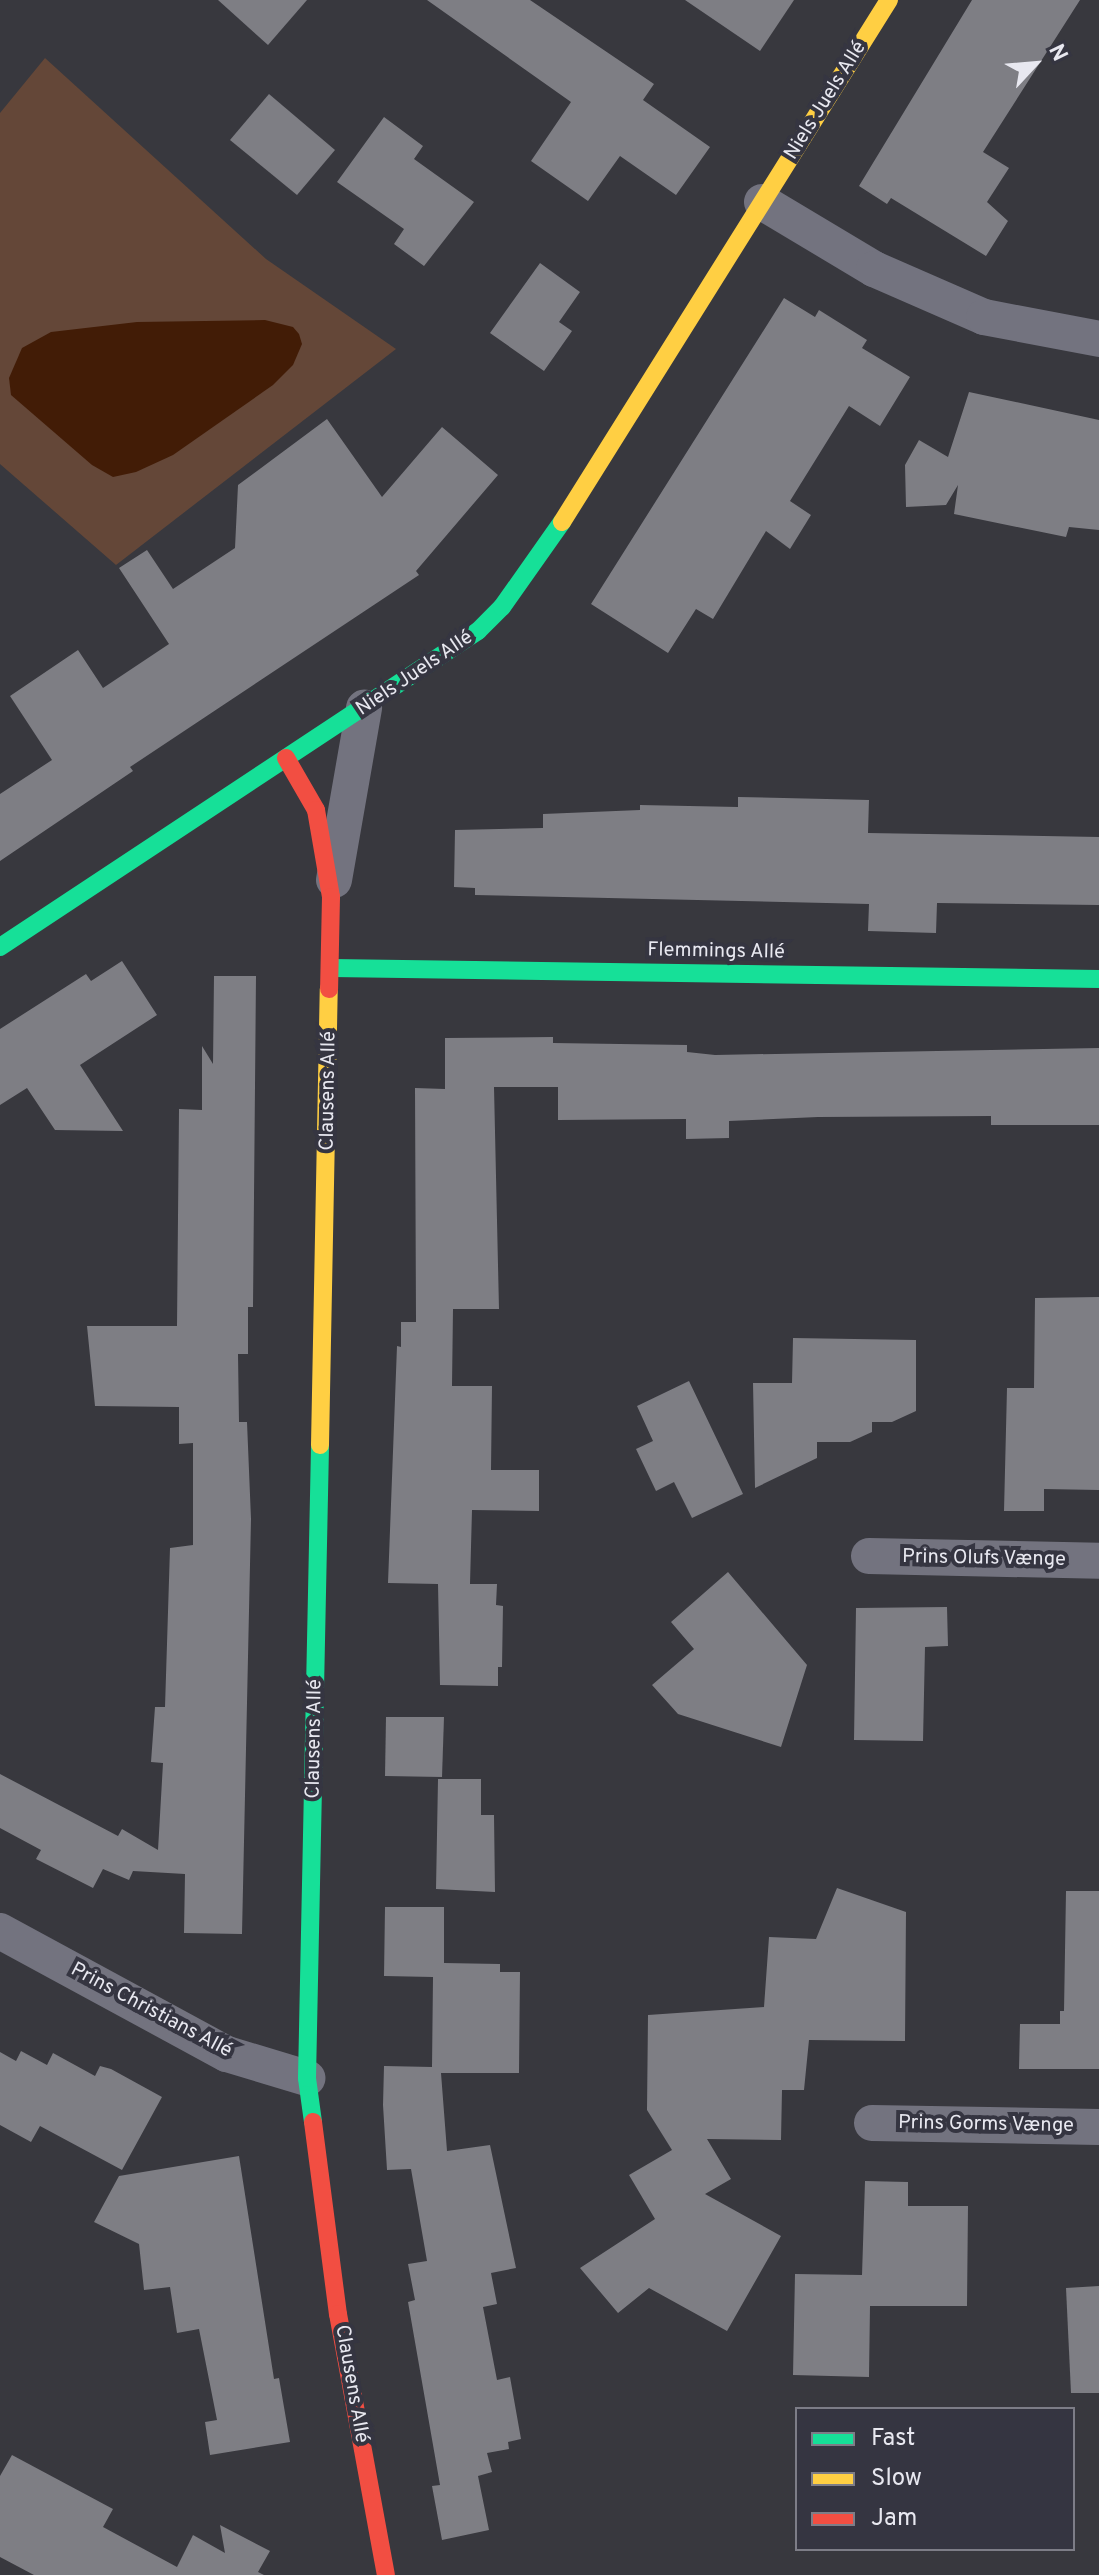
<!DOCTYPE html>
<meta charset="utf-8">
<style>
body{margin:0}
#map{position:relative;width:1099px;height:2575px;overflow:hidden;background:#38383e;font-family:Overpass,sans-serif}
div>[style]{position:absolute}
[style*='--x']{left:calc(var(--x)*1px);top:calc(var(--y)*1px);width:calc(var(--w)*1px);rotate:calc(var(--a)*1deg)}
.green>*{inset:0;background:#644738}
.water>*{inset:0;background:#421c06}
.building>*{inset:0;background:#7e7e84}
.street>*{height:36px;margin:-18px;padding:0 18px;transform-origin:18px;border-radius:18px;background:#73737f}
.fast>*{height:18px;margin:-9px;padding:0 9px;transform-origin:9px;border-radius:9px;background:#16e098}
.slow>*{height:18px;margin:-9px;padding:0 9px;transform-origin:9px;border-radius:9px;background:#ffcf43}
.jam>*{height:18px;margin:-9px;padding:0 9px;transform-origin:9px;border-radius:9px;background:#f24e42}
span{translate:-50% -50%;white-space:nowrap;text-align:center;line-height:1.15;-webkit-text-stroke:8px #353541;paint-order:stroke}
.street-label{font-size:20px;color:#e8e8f0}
.legend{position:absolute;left:795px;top:2407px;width:280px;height:144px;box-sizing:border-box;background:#353541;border:2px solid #7d7d87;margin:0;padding:10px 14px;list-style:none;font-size:24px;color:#e8e8f0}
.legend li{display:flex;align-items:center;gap:16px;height:40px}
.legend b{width:40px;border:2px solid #7d7d87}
.north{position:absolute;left:995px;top:24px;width:80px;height:80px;-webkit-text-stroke:6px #353541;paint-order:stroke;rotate:64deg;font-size:22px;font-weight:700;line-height:32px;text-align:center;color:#e8e8f0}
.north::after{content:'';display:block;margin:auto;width:28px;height:36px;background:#e8e8f0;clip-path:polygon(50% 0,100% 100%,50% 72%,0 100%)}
</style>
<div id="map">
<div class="green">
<i style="clip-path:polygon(45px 58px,266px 259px,396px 349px,116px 565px,0 464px,0 113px)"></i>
</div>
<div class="water">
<i style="clip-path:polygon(265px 320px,293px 327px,299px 334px,302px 344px,293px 365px,273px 385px,173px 455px,136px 472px,113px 477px,92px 465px,11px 395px,9px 378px,22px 348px,51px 332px,137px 322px)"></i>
</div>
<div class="building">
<i style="clip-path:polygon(218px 0,307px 0,268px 45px)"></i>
<i style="clip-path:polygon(427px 0,530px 0,654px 84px,643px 100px,710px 147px,676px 195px,620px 156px,588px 201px,531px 161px,571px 102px)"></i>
<i style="clip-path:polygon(685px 0,794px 0,760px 51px)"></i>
<i style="clip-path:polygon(972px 0,1080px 0,983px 152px,1009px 168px,987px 202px,1008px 221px,986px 256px,891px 198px,887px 204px,859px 186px)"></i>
<i style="clip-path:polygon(269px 94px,335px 150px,297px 195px,230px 140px)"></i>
<i style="clip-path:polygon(384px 117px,423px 146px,414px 159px,474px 202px,424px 266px,394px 244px,404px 229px,337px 182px)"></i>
<i style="clip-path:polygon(540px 263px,580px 292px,559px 322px,572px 331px,544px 371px,490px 333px)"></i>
<i style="clip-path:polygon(784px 298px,815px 317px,819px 310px,867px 340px,862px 348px,910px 377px,880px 426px,849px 406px,790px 501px,811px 515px,790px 549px,766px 531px,713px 619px,696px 609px,668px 653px,591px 604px)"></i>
<i style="clip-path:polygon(969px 392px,1099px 420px,1099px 530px,1069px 527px,1066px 537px,954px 514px,958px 485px,946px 505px,906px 507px,905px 465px,919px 440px,948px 457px)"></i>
<i style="clip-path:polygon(327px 419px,382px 497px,442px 427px,498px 475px,416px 571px,419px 575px,130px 767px,133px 771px,0 861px,0 794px,52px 760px,10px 696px,78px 650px,103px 688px,169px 644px,119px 568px,147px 550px,173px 589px,235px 548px,238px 485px)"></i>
<i style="clip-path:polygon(738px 797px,869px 800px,868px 833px,1099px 837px,1099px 905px,937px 903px,936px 933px,868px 931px,869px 904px,475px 895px,475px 888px,454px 887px,455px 830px,543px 828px,543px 814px,640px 810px,640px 805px,738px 807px)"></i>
<i style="clip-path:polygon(122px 961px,157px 1015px,80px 1065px,123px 1131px,55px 1130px,27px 1088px,0 1105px,0 1029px,86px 974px,91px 981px)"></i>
<i style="clip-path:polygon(214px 976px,256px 976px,253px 1307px,248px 1307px,248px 1354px,238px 1354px,239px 1422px,247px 1422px,251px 1519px,242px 1934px,184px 1933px,185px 1874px,133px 1871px,129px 1880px,103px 1869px,93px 1888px,36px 1859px,41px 1850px,0 1828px,0 1774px,118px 1836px,122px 1829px,158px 1850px,163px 1763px,151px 1762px,155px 1707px,165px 1707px,170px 1548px,193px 1545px,193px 1443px,179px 1444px,179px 1407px,95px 1406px,87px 1326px,177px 1326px,179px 1109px,202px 1110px,202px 1046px,213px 1064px)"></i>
<i style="clip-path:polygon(553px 1037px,553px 1043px,687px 1045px,687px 1052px,715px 1055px,1099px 1048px,1099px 1125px,991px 1125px,991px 1116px,818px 1117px,729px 1121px,729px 1138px,686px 1139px,686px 1119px,558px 1120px,558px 1087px,494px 1087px,499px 1309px,453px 1309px,452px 1386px,492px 1386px,491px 1470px,539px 1470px,539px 1511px,472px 1510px,470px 1584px,497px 1584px,496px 1605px,503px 1606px,502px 1667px,498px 1667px,498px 1686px,440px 1685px,438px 1584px,388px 1583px,397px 1346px,401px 1347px,401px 1322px,416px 1322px,415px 1088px,445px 1089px,445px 1038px)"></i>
<i style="clip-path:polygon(1099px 1297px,1099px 1490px,1044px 1489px,1044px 1511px,1004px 1511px,1007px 1388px,1034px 1388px,1035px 1298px)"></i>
<i style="clip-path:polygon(793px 1338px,916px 1340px,916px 1411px,892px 1422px,872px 1422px,872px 1432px,850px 1442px,817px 1442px,817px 1458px,755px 1488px,753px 1383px,792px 1383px)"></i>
<i style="clip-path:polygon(689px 1381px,743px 1494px,692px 1518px,674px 1482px,656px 1491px,636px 1449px,653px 1441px,637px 1406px)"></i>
<i style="clip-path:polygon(728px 1572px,807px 1665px,781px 1747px,678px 1714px,652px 1685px,694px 1649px,671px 1622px)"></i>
<i style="clip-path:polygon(947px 1607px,948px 1646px,925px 1647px,923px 1741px,854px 1740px,856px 1608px)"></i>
<i style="clip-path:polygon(386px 1717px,444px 1717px,442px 1777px,385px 1776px)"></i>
<i style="clip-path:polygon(438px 1779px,481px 1779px,481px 1815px,494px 1815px,495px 1892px,436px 1889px)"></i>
<i style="clip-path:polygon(837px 1888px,906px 1912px,905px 2041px,809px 2040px,804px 2090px,782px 2090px,781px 2140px,707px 2139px,731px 2179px,705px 2194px,781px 2236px,727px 2331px,649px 2288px,618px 2313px,580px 2268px,655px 2219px,629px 2175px,672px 2150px,647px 2110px,648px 2015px,764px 2007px,769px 1937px,816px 1939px)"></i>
<i style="clip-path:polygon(1066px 1891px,1099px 1891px,1099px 2069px,1019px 2069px,1020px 2024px,1060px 2024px,1060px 2011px,1064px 2011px)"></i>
<i style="clip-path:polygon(385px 1907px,444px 1907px,444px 1963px,500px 1964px,500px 1972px,520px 1972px,519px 2073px,441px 2073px,447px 2151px,490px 2145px,516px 2268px,491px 2273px,497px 2304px,483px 2307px,497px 2380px,510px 2377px,521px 2439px,508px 2442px,509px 2449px,487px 2453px,492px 2472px,478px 2476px,489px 2530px,442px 2540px,432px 2486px,440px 2485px,408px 2302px,415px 2300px,408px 2264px,427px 2261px,411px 2169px,387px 2170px,383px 2105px,384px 2066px,432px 2067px,433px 1977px,384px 1976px)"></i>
<i style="clip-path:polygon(21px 2051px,47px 2065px,53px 2053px,95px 2076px,100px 2066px,111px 2069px,162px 2097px,122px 2170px,40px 2126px,31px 2142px,0 2125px,0 2052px,16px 2061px)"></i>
<i style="clip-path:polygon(239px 2156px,274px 2379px,279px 2378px,290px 2442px,210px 2455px,205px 2422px,217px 2420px,199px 2329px,177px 2333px,170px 2287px,144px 2290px,139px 2244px,94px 2222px,119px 2176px)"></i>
<i style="clip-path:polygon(865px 2181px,908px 2182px,908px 2206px,968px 2206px,967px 2306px,870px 2306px,869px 2377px,793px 2375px,795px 2274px,862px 2275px)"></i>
<i style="clip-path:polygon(1099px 2286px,1099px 2393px,1071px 2393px,1066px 2288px)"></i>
<i style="clip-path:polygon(12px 2455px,113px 2509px,103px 2527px,177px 2567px,193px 2535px,225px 2553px,220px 2525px,270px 2551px,258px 2572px,264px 2575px,34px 2575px,0 2557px,0 2476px)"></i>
</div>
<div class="street">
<i style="--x:762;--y:202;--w:131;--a:30.9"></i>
<i style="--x:874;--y:269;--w:120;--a:23.6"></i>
<i style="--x:984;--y:317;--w:117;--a:10.8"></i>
<i style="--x:334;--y:880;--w:175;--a:-80.1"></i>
<i style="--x:869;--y:1556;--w:230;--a:1.2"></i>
<i style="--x:0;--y:1931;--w:258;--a:28.5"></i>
<i style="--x:227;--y:2054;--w:84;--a:16.7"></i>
<i style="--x:872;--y:2123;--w:227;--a:1"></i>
</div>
<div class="fast">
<i style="--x:0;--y:947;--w:573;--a:-33.47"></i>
<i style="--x:478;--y:631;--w:34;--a:-45"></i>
<i style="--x:502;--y:607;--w:104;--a:-54.8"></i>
<i style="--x:332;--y:968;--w:767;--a:0.82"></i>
<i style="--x:313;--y:2122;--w:44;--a:-97.8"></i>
<i style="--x:307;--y:2078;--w:633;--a:-88.82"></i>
</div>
<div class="slow">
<i style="--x:562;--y:522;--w:616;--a:-57.94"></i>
<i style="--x:320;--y:1445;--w:456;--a:-88.9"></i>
</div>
<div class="jam">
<i style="--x:286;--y:758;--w:60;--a:60"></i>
<i style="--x:316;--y:810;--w:88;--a:80.2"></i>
<i style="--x:331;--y:897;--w:92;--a:91.2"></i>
<i style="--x:313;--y:2122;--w:194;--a:82.6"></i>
<i style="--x:338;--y:2314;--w:265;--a:79.6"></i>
</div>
<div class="street-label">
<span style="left:826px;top:101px;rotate:-58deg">Niels Juels Allé</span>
<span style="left:415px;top:674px;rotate:-34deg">Niels Juels Allé</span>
<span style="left:716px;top:952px;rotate:1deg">Flemmings Allé</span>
<span style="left:329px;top:1091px;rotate:-89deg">Clausens Allé</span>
<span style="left:984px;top:1559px;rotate:1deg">Prins Olufs Vænge</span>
<span style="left:315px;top:1739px;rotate:-89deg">Clausens Allé</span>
<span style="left:151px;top:2011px;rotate:28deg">Prins Christians Allé</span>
<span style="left:986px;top:2125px;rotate:1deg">Prins Gorms Vænge</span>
<span style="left:351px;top:2384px;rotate:80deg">Clausens Allé</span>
</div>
<ul class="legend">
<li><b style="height:10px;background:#16e098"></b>Fast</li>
<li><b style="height:10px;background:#ffcf43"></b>Slow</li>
<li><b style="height:10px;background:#f24e42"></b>Jam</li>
</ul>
<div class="north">N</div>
</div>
